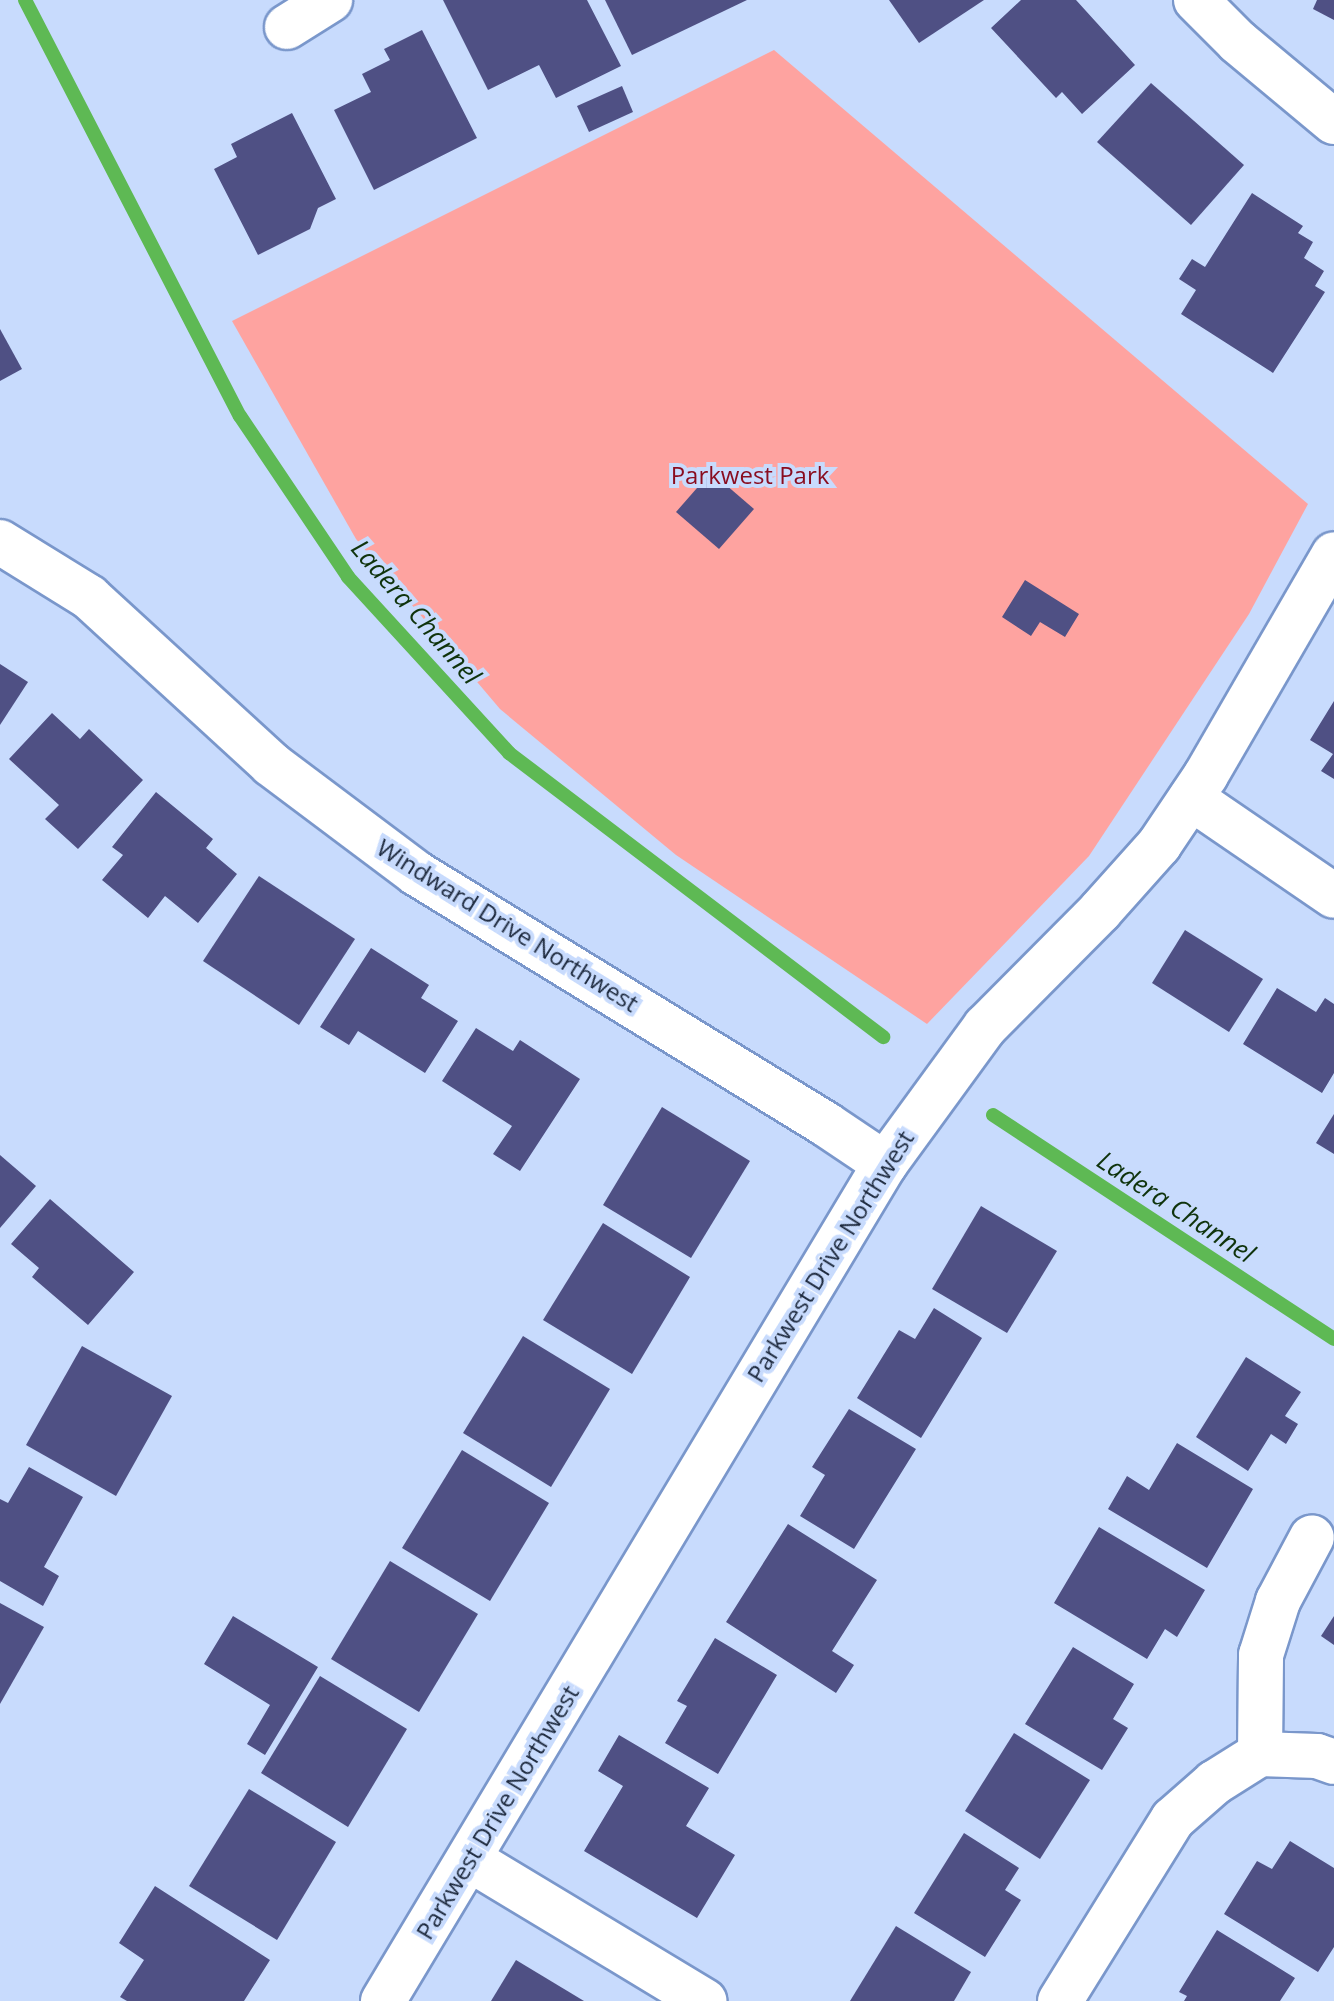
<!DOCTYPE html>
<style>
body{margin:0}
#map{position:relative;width:1334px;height:2001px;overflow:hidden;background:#c8dbfd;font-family:"Open Sans",sans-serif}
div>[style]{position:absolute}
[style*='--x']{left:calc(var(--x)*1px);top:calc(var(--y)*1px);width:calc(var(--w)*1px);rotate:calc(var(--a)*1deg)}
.green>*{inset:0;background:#fea3a0}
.stream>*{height:14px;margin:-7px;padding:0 7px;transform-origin:7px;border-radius:7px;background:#5eb954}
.building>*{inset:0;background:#4f5084}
.roads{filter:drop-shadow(2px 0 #7a97cb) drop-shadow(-2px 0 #7a97cb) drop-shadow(0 2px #7a97cb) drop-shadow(0 -2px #7a97cb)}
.minor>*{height:44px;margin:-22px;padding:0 22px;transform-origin:22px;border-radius:22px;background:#fff}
span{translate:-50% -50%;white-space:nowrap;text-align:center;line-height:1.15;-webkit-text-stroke:8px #c8dbfd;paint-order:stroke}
.park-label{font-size:24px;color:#890c1f}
.street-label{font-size:24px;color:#1c283c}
.water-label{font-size:26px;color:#0f330c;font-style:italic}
</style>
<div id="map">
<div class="green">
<i style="clip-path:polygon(774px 50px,1308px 504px,1249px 614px,1089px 856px,927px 1024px,676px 855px,500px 709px,356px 539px,232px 321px)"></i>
</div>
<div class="stream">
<i style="--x:25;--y:0;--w:468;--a:62.7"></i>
<i style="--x:240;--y:416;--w:194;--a:56.1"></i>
<i style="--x:348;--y:577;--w:239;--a:47.5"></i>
<i style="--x:509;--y:753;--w:470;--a:37.2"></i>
<i style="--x:993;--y:1115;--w:408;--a:33.3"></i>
</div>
<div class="building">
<i style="clip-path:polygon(443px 0,587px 0,621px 66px,556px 98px,539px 65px,488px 90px)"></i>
<i style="clip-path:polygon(605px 0,747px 0,632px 55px)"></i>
<i style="clip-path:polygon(889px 0,984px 0,919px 43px)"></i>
<i style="clip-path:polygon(1021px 0,1076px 0,1135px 65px,1082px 114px,1062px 92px,1056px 98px,991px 28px)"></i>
<i style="clip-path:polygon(1317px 0,1334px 0,1334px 20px,1313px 9px)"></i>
<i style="clip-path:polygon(422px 30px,477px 138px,374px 190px,334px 110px,371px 92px,362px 74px,390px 60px,384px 49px)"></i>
<i style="clip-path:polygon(1151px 83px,1244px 165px,1191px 225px,1097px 142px)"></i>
<i style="clip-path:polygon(622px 86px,633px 112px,589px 132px,577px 106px)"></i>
<i style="clip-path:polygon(292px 113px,336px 199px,318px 208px,310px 229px,258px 255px,214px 169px,237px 157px,231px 144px)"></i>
<i style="clip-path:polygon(1252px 193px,1303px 226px,1298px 233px,1313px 242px,1304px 258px,1324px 271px,1315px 286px,1325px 292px,1273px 373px,1181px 314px,1196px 290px,1179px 279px,1192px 259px,1205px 267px)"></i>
<i style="clip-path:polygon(0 329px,22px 369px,0 381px)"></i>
<i style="clip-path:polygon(711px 472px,754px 509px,719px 549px,676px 512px)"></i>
<i style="clip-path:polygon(1025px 580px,1079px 614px,1065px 637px,1040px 622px,1031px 636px,1002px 617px)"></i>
<i style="clip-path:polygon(0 664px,28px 682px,0 725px)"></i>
<i style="clip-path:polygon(1334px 701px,1334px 779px,1321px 771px,1333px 754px,1310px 740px)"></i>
<i style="clip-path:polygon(52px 713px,80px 739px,89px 729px,143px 780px,78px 849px,45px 819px,59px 805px,9px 759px)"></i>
<i style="clip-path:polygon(156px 792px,213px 839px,206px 848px,237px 874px,198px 923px,165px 896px,148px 918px,102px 880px,123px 855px,112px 847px)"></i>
<i style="clip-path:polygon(259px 876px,355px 939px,299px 1025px,203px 961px)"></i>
<i style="clip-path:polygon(1185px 930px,1263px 979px,1229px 1032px,1152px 983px)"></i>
<i style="clip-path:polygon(371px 948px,429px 985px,421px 998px,458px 1021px,425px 1073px,358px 1031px,349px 1045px,320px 1027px)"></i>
<i style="clip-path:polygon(1277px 988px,1316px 1012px,1325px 998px,1334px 1004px,1334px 1073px,1322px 1093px,1243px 1044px)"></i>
<i style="clip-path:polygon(476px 1028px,513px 1051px,520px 1040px,580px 1079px,520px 1171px,493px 1154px,512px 1126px,442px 1081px)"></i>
<i style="clip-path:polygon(662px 1107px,750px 1161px,691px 1258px,603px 1205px)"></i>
<i style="clip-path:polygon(1334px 1114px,1334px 1154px,1316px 1143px)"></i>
<i style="clip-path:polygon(0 1155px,36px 1186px,0 1228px)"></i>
<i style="clip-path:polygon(50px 1199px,134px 1272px,88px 1325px,32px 1277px,39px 1268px,11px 1244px)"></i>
<i style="clip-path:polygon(981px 1206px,1057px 1251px,1007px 1333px,932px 1289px)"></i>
<i style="clip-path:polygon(603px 1223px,690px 1277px,632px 1374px,543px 1320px)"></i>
<i style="clip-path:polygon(934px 1308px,982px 1338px,921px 1438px,857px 1398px,899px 1330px,915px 1339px)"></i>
<i style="clip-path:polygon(523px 1336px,610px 1389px,551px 1487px,463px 1433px)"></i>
<i style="clip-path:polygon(82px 1346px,172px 1396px,116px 1496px,26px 1445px)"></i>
<i style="clip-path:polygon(1246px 1357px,1301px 1392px,1285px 1416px,1298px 1424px,1286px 1444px,1271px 1434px,1248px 1471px,1196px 1437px)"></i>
<i style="clip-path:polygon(849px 1409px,916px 1449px,854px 1549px,800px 1516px,825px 1475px,812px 1467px)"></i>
<i style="clip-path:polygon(1177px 1443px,1253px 1489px,1207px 1568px,1108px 1509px,1127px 1476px,1149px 1490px)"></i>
<i style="clip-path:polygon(462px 1450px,549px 1503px,490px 1601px,402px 1548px)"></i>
<i style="clip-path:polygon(29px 1467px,83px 1497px,44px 1567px,59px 1576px,43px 1606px,0 1581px,0 1499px,8px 1503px)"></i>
<i style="clip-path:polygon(788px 1524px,877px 1580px,832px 1651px,854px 1665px,836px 1693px,726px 1622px)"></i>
<i style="clip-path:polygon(1099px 1527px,1205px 1590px,1177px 1637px,1165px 1629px,1147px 1659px,1054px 1603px)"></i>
<i style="clip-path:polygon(390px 1561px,478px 1614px,419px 1712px,331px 1659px)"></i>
<i style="clip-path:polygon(0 1603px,44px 1627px,0 1704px)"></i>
<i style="clip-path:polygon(233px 1616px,318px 1667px,265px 1755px,247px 1744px,270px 1705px,204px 1664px)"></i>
<i style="clip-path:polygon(1334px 1616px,1334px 1645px,1321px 1636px)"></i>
<i style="clip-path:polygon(715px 1638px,777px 1675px,718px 1774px,665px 1743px,687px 1706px,677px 1701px)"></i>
<i style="clip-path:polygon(1073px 1647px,1134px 1684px,1113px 1719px,1128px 1728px,1102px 1770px,1025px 1724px)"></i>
<i style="clip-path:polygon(320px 1676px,407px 1729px,348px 1827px,261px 1773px)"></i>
<i style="clip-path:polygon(1014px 1733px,1090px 1780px,1040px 1859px,965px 1811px)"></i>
<i style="clip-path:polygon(619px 1735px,709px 1788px,686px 1826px,735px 1855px,697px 1918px,584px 1851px,623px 1786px,598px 1771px)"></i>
<i style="clip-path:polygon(249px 1789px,336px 1842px,277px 1940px,189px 1886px)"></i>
<i style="clip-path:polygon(964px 1833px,1019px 1868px,1005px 1890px,1021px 1900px,985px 1957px,914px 1913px)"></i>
<i style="clip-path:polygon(1290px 1841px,1334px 1868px,1334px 1947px,1318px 1972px,1224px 1914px,1257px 1861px,1272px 1869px)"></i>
<i style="clip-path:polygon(155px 1886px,270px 1960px,244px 2001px,127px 2001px,120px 1997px,144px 1960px,119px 1943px)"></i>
<i style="clip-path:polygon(896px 1926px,971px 1972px,954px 2001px,850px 2001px)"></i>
<i style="clip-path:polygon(1217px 1930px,1295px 1978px,1280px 2001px,1184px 2001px,1187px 1996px,1179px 1992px)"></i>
<i style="clip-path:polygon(516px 1960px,584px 2001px,491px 2001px)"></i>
</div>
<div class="roads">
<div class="minor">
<i style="--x:1196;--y:0;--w:59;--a:45"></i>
<i style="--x:1238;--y:42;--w:125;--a:39.8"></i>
<i style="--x:287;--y:27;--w:51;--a:-32.1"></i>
<i style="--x:0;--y:542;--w:105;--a:31.7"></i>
<i style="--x:89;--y:597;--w:247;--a:42.5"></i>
<i style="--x:271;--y:764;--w:181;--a:36.9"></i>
<i style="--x:416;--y:873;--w:482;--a:31.5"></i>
<i style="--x:827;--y:1125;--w:70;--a:33.9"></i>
<i style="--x:1191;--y:798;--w:173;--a:34.4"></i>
<i style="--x:1260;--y:1754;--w:99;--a:-89.4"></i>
<i style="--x:1261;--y:1655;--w:57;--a:-72.5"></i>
<i style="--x:1278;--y:1601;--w:72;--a:-62"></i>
<i style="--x:1260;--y:1754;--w:57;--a:2"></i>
<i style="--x:1317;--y:1756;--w:18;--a:19"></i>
<i style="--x:469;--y:1859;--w:275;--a:31.1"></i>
<i style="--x:383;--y:2001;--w:976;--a:-59.05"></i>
<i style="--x:885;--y:1164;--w:170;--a:-53.9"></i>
<i style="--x:985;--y:1027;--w:163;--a:-45.2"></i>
<i style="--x:1100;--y:911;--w:89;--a:-48.2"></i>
<i style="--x:1159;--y:845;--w:84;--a:-56.1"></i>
<i style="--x:1206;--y:775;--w:255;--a:-59.9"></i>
<i style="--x:1060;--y:2001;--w:214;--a:-58.2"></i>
<i style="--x:1173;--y:1819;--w:55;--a:-41.3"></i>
<i style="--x:1214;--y:1783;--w:54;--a:-32.2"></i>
</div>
</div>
<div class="park-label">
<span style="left:750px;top:475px">Parkwest Park</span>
</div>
<div class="street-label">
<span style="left:508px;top:925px;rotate:32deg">Windward Drive Northwest</span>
<span style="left:830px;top:1256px;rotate:-58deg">Parkwest Drive Northwest</span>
<span style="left:497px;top:1812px;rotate:-59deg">Parkwest Drive Northwest</span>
</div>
<div class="water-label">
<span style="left:416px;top:612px;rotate:49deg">Ladera Channel</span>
<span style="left:1176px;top:1207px;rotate:33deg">Ladera Channel</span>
</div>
</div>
